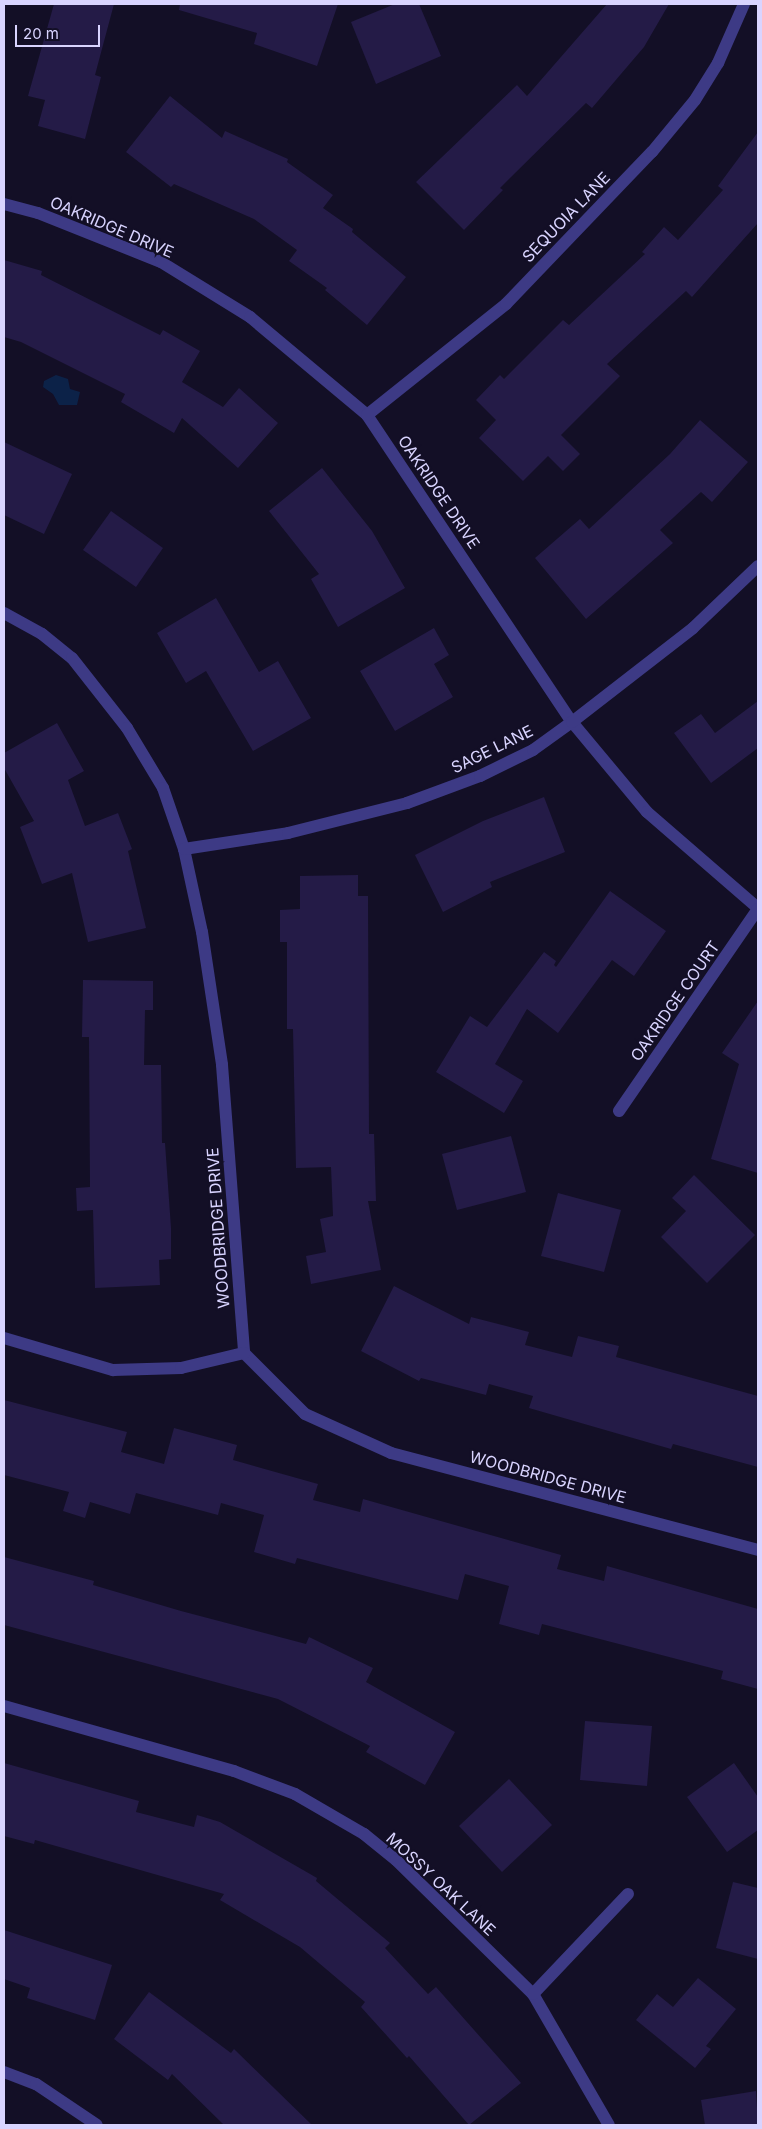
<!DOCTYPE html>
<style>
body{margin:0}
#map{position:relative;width:762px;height:2129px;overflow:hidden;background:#130f26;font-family:Inter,sans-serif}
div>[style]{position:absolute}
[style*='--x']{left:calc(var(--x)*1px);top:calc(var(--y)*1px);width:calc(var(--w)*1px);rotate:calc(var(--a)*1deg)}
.water>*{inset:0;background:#0c2248}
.building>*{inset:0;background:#241b47}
.minor>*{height:12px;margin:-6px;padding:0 6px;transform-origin:6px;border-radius:6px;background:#3d3a85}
span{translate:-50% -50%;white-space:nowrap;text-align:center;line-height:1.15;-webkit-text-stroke:4px #130f26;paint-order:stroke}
.street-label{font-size:16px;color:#d9d4ff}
.frame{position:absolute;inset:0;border:5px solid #d9d4ff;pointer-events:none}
.scale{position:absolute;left:15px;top:25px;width:85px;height:22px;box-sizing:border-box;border:2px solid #d9d4ff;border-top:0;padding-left:6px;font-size:15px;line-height:18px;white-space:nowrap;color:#d9d4ff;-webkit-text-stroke:4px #130f26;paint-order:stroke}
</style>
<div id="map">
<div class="water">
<i style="clip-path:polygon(56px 375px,68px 379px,70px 389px,80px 392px,77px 405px,59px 405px,53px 394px,43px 387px,44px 381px)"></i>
</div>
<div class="building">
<i style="clip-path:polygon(54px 4px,114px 4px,95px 75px,101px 77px,85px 139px,38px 126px,45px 100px,28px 96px)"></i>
<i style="clip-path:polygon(180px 4px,338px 4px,317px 66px,254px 44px,257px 33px,179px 10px)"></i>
<i style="clip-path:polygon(395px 4px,419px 4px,441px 56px,376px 84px,351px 22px)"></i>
<i style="clip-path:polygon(607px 4px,669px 4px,644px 47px,592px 108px,586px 103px,500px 188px,503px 190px,464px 230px,416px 182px,517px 85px,527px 96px)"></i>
<i style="clip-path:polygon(170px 96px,222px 138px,225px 131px,288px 159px,287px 162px,333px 195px,323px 208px,353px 229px,352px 232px,406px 277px,367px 325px,325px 290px,327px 288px,289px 261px,297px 250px,254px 219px,174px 184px,171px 187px,126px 152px)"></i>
<i style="clip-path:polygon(758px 132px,758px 223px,692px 297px,686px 291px,607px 364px,620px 376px,561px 435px,580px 454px,563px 471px,548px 456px,523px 481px,479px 438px,496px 420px,476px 400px,500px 375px,504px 379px,563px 320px,569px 325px,645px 254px,642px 252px,664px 227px,678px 240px,723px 190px,718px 186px)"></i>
<i style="clip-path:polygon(4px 260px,42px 271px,41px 275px,160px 335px,163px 330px,200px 351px,182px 382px,223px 407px,239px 388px,278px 423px,238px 468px,182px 418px,174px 433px,121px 402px,125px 394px,21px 342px,4px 337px)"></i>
<i style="clip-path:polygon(700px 420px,748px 462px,712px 502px,701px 492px,660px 530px,673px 543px,586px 619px,535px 558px,580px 519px,589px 529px,670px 454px)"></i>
<i style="clip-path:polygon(4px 442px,72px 474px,44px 534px,4px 515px)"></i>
<i style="clip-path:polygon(322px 468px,372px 531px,405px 588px,338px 627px,311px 579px,319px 574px,269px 511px)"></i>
<i style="clip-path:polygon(111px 511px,163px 548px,136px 587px,83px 550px)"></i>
<i style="clip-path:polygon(216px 598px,259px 672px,278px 661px,311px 718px,253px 751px,206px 671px,186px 683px,157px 633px)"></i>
<i style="clip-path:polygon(434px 628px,449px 655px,434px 664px,453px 697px,395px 731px,360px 671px)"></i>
<i style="clip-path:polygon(758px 701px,758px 748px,711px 783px,674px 733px,701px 714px,715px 733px)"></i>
<i style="clip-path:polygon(57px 723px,84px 771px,68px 780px,85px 826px,118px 813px,132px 849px,128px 851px,146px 928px,88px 942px,72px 873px,42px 884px,20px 827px,34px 821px,4px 768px,4px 753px)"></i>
<i style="clip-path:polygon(544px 797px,565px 852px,490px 882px,492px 887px,443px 912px,415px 855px,483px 821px)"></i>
<i style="clip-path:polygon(358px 875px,358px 896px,368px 896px,369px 1134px,374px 1134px,376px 1201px,368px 1201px,381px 1270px,311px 1284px,306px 1256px,326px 1252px,320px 1219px,333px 1216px,331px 1167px,296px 1168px,293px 1029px,287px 1029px,287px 942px,280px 942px,280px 910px,300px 909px,300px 876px)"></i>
<i style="clip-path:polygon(610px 891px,666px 931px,634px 976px,612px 960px,558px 1033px,527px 1009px,495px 1064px,523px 1081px,504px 1113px,436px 1072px,470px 1016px,487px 1027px,544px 952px,556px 961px,554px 965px,556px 967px)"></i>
<i style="clip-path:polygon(83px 980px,153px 981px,153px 1010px,145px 1010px,144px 1065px,161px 1065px,162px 1143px,165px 1143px,171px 1228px,171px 1259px,159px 1260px,160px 1285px,95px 1288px,93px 1210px,77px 1211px,76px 1188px,90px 1187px,89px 1037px,82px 1037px)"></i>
<i style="clip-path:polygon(758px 1001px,758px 1173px,711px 1159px,739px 1064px,722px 1053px)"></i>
<i style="clip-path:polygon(511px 1136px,526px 1192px,457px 1210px,442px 1154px)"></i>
<i style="clip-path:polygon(694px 1175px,755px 1235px,707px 1283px,661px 1237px,686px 1211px,672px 1198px)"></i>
<i style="clip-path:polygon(558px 1193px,621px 1210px,604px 1272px,541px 1256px)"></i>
<i style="clip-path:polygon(394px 1286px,469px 1324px,471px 1317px,529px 1332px,525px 1345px,572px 1357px,578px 1336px,619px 1346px,616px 1357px,758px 1396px,758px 1467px,673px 1444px,671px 1449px,529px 1408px,533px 1396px,489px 1384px,486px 1395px,421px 1378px,419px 1381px,361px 1351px)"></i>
<i style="clip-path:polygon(4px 1400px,127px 1432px,121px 1452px,164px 1464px,174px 1428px,237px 1445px,233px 1460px,318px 1484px,313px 1500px,360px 1512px,363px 1499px,561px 1555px,557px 1569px,604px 1581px,607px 1566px,758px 1609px,758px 1689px,721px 1679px,723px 1671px,542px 1624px,539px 1635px,499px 1624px,509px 1586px,465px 1574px,458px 1600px,297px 1558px,295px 1564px,254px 1552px,264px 1515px,221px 1503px,218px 1515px,136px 1493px,130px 1514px,90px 1502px,85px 1518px,63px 1511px,69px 1492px,4px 1475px)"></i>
<i style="clip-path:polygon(4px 1557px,94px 1581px,93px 1585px,181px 1611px,306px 1644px,309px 1637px,373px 1668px,366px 1682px,455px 1732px,425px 1785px,366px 1752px,370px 1746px,278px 1699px,4px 1625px)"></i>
<i style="clip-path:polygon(585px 1721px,652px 1726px,647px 1786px,580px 1780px)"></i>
<i style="clip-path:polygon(4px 1763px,139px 1801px,136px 1812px,194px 1827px,197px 1815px,220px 1822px,317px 1878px,316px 1881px,390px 1943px,385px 1948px,428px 1994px,436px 1987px,521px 2083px,469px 2125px,409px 2056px,407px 2058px,361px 2007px,365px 2002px,300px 1947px,220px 1900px,224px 1894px,35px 1840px,34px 1844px,4px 1836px)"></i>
<i style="clip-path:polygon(734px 1763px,758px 1797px,758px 1830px,727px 1852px,687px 1797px)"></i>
<i style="clip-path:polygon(509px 1779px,552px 1825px,502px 1872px,459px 1826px)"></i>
<i style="clip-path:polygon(733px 1882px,758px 1888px,758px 1959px,716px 1948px)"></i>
<i style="clip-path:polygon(4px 1930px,112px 1965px,95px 2020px,27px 1998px,30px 1988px,4px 1979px)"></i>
<i style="clip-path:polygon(698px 1978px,736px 2009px,706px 2046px,711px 2049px,695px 2068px,636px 2020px,657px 1994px,673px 2007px)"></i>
<i style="clip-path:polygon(149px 1992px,231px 2053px,234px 2049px,312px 2125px,224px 2125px,172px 2074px,168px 2080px,114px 2039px)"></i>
<i style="clip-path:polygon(756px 2091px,758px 2125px,705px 2125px,701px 2100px)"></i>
</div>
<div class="minor">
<i style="--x:4;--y:204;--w:35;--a:15"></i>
<i style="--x:38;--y:213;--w:132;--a:21.7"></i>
<i style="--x:161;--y:262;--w:105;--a:31.7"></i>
<i style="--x:250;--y:317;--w:153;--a:39.9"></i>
<i style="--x:367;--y:415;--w:369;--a:56.3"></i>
<i style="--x:572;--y:722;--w:117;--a:50.2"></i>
<i style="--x:647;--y:812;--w:147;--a:40.9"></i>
<i style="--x:367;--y:415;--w:178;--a:-38.6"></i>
<i style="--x:506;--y:304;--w:211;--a:-46.2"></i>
<i style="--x:652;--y:152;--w:67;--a:-50.4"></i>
<i style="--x:695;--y:100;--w:44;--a:-58.1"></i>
<i style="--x:718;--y:63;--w:64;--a:-66.2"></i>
<i style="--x:4;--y:613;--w:43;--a:28.9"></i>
<i style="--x:42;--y:634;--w:38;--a:39"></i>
<i style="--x:72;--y:658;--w:89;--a:51.8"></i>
<i style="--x:127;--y:728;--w:70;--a:59"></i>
<i style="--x:163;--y:788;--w:65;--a:71"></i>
<i style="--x:184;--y:849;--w:85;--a:77.8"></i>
<i style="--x:202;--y:932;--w:134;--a:81.4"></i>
<i style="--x:222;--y:1065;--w:289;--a:85.6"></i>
<i style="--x:244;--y:1353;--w:86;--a:45"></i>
<i style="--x:305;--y:1414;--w:94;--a:24.4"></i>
<i style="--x:391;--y:1453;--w:380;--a:14.8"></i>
<i style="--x:184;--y:849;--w:105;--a:-8.7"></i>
<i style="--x:288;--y:833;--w:123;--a:-14.1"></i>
<i style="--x:407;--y:803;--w:78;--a:-20.3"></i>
<i style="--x:480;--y:776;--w:59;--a:-26.1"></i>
<i style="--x:533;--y:750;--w:48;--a:-35.7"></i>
<i style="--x:572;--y:722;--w:153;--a:-37.8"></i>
<i style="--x:693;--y:628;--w:90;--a:-43.6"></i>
<i style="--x:619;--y:1111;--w:245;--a:-55.5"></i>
<i style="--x:4;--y:1338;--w:114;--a:16.4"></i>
<i style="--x:113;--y:1370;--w:68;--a:-1.7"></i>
<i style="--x:181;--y:1368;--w:65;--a:-13.4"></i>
<i style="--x:4;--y:1706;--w:239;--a:15.8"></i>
<i style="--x:234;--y:1771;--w:65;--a:20.7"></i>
<i style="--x:295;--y:1794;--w:80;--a:30.1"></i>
<i style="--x:364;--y:1834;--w:41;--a:39.1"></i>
<i style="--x:396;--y:1860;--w:192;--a:44.4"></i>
<i style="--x:533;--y:1994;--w:151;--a:59.9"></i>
<i style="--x:533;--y:1994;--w:138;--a:-46.5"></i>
<i style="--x:4;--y:2072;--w:34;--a:21"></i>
<i style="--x:36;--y:2084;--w:73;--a:33.9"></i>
</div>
<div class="street-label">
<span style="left:566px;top:217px;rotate:-46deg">SEQUOIA LANE</span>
<span style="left:112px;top:227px;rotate:23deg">OAKRIDGE DRIVE</span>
<span style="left:439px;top:492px;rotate:56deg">OAKRIDGE DRIVE</span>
<span style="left:492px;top:749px;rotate:-26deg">SAGE LANE</span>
<span style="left:675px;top:1001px;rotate:-55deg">OAKRIDGE COURT</span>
<span style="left:218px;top:1228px;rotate:-94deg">WOODBRIDGE DRIVE</span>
<span style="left:548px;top:1477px;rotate:15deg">WOODBRIDGE DRIVE</span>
<span style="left:441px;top:1884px;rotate:43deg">MOSSY OAK LANE</span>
</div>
<div class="frame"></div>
<div class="scale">20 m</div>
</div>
